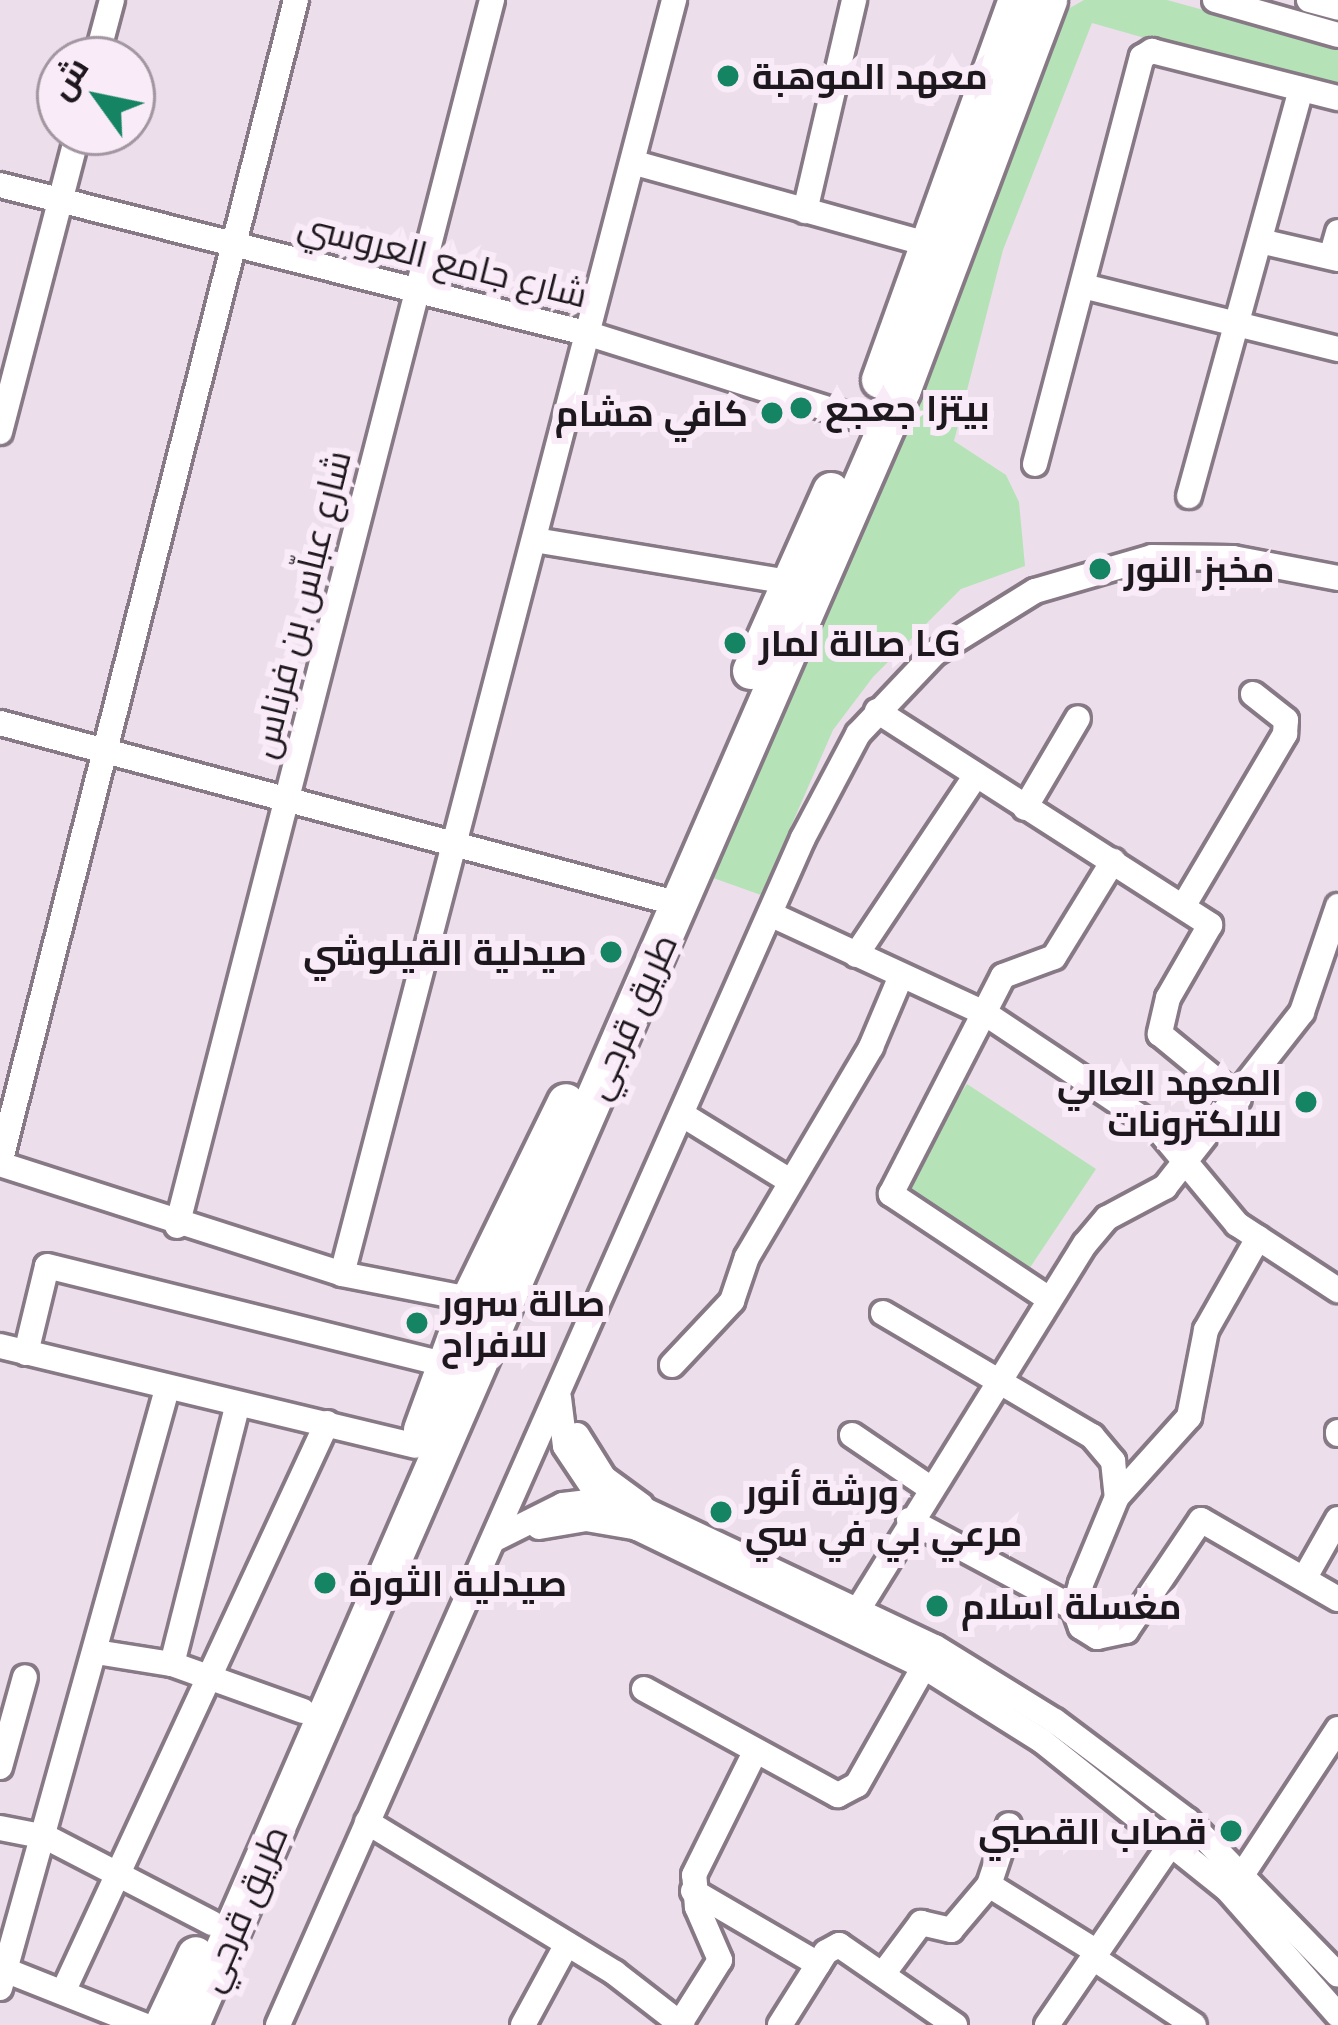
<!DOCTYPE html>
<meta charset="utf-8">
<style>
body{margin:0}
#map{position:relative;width:1338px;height:2025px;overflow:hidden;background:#eddeeb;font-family:Mulish,Cairo,sans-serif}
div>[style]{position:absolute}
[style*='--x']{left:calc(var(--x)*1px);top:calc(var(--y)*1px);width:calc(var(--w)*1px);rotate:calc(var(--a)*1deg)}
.green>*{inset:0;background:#b5e3b7}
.roads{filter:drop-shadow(3px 0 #877985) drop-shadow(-3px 0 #877985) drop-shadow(0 3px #877985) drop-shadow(0 -3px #877985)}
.minor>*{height:24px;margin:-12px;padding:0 12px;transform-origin:12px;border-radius:12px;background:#fff}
.highway>*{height:36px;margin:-18px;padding:0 18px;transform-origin:18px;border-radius:18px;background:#fff}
.dots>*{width:33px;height:33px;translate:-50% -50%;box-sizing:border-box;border:6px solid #faebf9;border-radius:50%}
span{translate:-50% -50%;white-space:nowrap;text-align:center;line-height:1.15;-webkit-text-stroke:12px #faebf9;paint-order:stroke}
.poi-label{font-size:36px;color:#1d181d;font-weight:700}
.left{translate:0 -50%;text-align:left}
.right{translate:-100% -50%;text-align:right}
.street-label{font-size:36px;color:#1d181d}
.north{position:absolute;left:36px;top:36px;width:120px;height:120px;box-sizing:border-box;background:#faebf9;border:3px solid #a297a1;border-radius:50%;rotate:303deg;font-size:33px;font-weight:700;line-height:48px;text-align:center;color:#1d181d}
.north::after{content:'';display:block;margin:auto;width:42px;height:54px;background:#158462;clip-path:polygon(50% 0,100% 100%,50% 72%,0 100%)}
</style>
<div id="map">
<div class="green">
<i style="clip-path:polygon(1084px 0,1167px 0,1338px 47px,1338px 93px,1092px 23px,1003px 250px,954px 441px,1006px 475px,1019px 502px,1025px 566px,961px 589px,873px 677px,833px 730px,761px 895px,702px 874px,1061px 13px)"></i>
<i style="clip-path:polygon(967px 1084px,1096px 1169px,1029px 1269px,901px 1184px)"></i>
</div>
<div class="roads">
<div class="minor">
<i style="--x:1215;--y:0;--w:128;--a:15.9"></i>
<i style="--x:1309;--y:0;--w:30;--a:15"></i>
<i style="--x:96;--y:60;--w:62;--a:-75.1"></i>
<i style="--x:635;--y:163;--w:310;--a:15.5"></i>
<i style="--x:0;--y:185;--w:608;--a:14.2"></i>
<i style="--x:589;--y:334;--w:288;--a:17.4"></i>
<i style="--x:805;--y:211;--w:217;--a:-76.9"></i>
<i style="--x:1260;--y:241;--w:80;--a:13"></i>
<i style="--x:1331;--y:257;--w:26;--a:-74"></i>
<i style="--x:1083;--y:286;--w:263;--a:13.9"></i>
<i style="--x:0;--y:432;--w:310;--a:-75.4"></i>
<i style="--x:1035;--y:464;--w:421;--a:-75.3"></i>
<i style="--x:1142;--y:57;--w:12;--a:-31"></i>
<i style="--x:1152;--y:51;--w:192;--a:14.2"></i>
<i style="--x:1189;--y:496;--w:421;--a:-74.6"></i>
<i style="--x:535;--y:540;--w:256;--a:9.4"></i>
<i style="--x:877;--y:711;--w:396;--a:32.7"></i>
<i style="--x:1210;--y:925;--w:84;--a:119.9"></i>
<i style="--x:1168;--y:998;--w:37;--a:103"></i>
<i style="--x:1160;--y:1034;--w:102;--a:39.4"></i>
<i style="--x:0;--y:723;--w:703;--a:14.93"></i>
<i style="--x:1025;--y:808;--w:104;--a:-59.5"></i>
<i style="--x:1184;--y:905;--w:199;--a:-59.4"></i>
<i style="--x:1285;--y:734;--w:14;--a:-86"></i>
<i style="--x:1286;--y:720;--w:42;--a:-141.8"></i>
<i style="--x:770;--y:914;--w:238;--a:24.8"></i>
<i style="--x:986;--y:1014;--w:206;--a:33.7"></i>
<i style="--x:1157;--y:1128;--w:125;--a:50.2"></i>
<i style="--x:1237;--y:1224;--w:121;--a:33.2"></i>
<i style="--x:856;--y:955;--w:216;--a:-56.3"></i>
<i style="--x:683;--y:1115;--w:126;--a:31.7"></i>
<i style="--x:0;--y:1163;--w:1200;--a:-75.72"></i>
<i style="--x:0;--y:1164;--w:359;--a:17.8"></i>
<i style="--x:342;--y:1274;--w:130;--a:11.1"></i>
<i style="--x:177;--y:1226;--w:1266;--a:-75.59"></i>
<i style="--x:342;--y:1274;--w:1317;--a:-75.39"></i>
<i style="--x:1049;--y:1299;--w:190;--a:-146.4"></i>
<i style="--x:891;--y:1194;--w:245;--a:-62.8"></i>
<i style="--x:1003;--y:976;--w:54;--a:-20.4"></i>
<i style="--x:1054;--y:957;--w:113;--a:-58.4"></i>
<i style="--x:883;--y:1313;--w:243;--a:30.5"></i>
<i style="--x:1092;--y:1436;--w:33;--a:50"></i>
<i style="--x:1113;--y:1461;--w:36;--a:84"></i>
<i style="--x:1117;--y:1497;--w:94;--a:112.5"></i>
<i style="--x:1081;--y:1584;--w:25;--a:106"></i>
<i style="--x:1074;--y:1608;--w:20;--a:70"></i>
<i style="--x:1081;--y:1627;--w:19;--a:32"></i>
<i style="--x:1097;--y:1637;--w:30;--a:-12"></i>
<i style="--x:1126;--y:1631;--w:134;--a:-56"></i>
<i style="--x:1201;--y:1520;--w:158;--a:30"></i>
<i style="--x:0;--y:1346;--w:427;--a:13.5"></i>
<i style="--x:26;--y:1353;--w:89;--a:-76.4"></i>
<i style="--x:47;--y:1266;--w:412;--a:13.9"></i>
<i style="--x:672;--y:1365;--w:88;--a:-46.8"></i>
<i style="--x:732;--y:1301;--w:46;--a:-71.2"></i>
<i style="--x:747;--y:1257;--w:244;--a:-59.4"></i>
<i style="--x:871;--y:1047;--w:77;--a:-67.1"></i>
<i style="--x:559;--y:1398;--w:48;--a:82.9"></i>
<i style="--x:565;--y:1446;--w:65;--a:56.3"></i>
<i style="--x:601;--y:1500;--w:46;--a:37.9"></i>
<i style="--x:637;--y:1528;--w:318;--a:25.8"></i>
<i style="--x:923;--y:1666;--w:141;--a:32.2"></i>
<i style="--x:1042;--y:1741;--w:237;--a:38.7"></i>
<i style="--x:1227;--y:1889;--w:168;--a:48.6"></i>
<i style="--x:1338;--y:1432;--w:2;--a:90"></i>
<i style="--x:577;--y:1435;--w:51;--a:57.9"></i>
<i style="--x:604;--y:1478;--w:46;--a:36.1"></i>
<i style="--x:852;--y:1435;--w:91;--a:34.2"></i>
<i style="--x:1117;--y:1497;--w:108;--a:-48"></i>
<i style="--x:1189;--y:1417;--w:89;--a:-78.9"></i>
<i style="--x:1206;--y:1330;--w:106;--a:-60.5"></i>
<i style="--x:909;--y:1520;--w:187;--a:28.1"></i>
<i style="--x:539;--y:1527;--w:48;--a:-9.7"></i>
<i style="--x:586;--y:1519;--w:49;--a:9.5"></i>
<i style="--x:495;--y:1539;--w:76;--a:-26.6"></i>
<i style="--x:563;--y:1505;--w:38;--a:-7"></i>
<i style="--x:601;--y:1500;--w:47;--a:13.4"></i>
<i style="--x:647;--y:1511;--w:318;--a:25.3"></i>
<i style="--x:935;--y:1647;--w:141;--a:31.7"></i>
<i style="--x:1055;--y:1721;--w:165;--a:36.9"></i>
<i style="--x:1187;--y:1820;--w:216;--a:45.7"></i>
<i style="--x:1304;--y:1579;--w:69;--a:-60.5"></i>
<i style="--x:851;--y:1621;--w:444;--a:-58.2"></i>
<i style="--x:1085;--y:1244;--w:34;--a:-50"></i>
<i style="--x:1107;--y:1218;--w:66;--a:-28.1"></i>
<i style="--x:1165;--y:1187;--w:222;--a:-51.9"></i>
<i style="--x:1302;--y:1012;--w:112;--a:-71.2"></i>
<i style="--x:96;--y:1652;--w:77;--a:9"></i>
<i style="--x:172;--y:1664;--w:139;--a:19.7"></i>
<i style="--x:172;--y:1664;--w:265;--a:-75.8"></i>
<i style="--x:644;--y:1689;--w:221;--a:28.7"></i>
<i style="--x:838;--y:1795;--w:21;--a:-28"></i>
<i style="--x:857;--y:1785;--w:150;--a:-60.5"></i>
<i style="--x:0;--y:1767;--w:93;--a:-74.5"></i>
<i style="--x:367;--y:1822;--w:290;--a:31.3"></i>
<i style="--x:615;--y:1973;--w:85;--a:37.8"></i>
<i style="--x:0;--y:1828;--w:47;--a:11.1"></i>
<i style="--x:46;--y:1837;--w:187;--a:27.4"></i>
<i style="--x:1244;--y:1872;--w:171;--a:-56.7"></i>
<i style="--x:989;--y:1885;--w:63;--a:-71.6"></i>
<i style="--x:693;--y:1891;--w:145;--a:30.3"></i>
<i style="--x:1093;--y:1958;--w:121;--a:33.6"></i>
<i style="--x:0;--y:1968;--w:154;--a:21.7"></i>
<i style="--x:883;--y:1974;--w:64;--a:-53.3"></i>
<i style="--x:921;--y:1923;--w:31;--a:13"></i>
<i style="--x:951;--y:1930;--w:59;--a:-49.8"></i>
<i style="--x:989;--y:1885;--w:127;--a:31.8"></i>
<i style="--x:0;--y:1988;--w:622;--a:-74.42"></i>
<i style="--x:64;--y:1990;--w:625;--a:-65.12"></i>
<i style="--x:681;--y:2022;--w:73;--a:-57.8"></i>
<i style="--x:720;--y:1960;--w:58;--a:-113.5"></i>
<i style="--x:697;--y:1907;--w:32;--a:-95"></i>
<i style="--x:694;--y:1875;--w:137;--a:-63.6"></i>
<i style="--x:278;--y:2025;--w:1298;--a:-66.14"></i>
<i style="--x:803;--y:838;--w:118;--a:-62.1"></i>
<i style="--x:858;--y:734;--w:112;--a:-46.5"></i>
<i style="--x:935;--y:653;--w:118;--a:-31.8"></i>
<i style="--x:1035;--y:591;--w:122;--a:-16.2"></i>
<i style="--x:1152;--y:557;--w:81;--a:0.7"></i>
<i style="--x:1233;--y:558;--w:107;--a:10.8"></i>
<i style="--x:523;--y:2025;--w:92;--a:-61.5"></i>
<i style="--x:780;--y:2025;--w:86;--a:-57.8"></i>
<i style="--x:826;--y:1952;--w:15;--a:-28"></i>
<i style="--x:839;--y:1945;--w:141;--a:34.6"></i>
<i style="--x:1047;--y:2025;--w:234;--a:-55.6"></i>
</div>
<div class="highway">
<i style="--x:880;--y:380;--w:404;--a:-70.2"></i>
<i style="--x:751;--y:671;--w:197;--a:-66"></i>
<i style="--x:422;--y:1430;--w:140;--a:-69.9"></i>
<i style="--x:470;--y:1299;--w:219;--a:-64"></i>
<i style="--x:163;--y:2025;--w:77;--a:-64.8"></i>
<i style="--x:191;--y:2025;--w:1784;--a:-66.48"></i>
<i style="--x:903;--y:389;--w:415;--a:-69.4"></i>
</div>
</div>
<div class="dots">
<i style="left:728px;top:76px;background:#158462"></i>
<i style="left:801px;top:408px;background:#158462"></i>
<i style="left:772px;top:413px;background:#158462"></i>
<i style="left:1100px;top:569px;background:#158462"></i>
<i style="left:735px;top:643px;background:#158462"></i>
<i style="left:611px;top:952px;background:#158462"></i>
<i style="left:1306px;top:1102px;background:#158462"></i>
<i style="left:417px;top:1323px;background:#158462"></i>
<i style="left:721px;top:1512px;background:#158462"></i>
<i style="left:325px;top:1583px;background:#158462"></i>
<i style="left:937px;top:1606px;background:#158462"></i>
<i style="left:1231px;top:1831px;background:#158462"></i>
</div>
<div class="poi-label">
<span class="left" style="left:752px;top:76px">معهد الموهبة</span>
<span class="left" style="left:825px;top:408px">بيتزا جعجع</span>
<span class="right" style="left:748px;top:413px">كافي هشام</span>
<span class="left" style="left:1124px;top:569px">مخبز النور</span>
<span class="left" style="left:759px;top:643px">صالة لمار LG</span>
<span class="right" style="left:587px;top:952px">صيدلية القيلوشي</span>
<span class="right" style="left:1282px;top:1102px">المعهد العالي<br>للالكترونات</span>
<span class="left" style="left:441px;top:1323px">صالة سرور<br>للافراح</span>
<span class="left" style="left:745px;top:1512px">ورشة أنور<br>مرعي بي في سي</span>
<span class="left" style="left:349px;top:1583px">صيدلية الثورة</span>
<span class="left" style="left:961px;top:1606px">مغسلة اسلام</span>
<span class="right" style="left:1207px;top:1831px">قصاب القصبي</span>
</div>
<div class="street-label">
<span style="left:443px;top:259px;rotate:14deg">شارع جامع العروسي</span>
<span style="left:300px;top:604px;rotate:-76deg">شارع عباّس بن فرناس</span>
<span style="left:630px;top:1016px;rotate:-66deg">طريق قرجي</span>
<span style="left:242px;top:1908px;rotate:-67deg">طريق قرجي</span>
</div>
<div class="north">ش</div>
</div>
